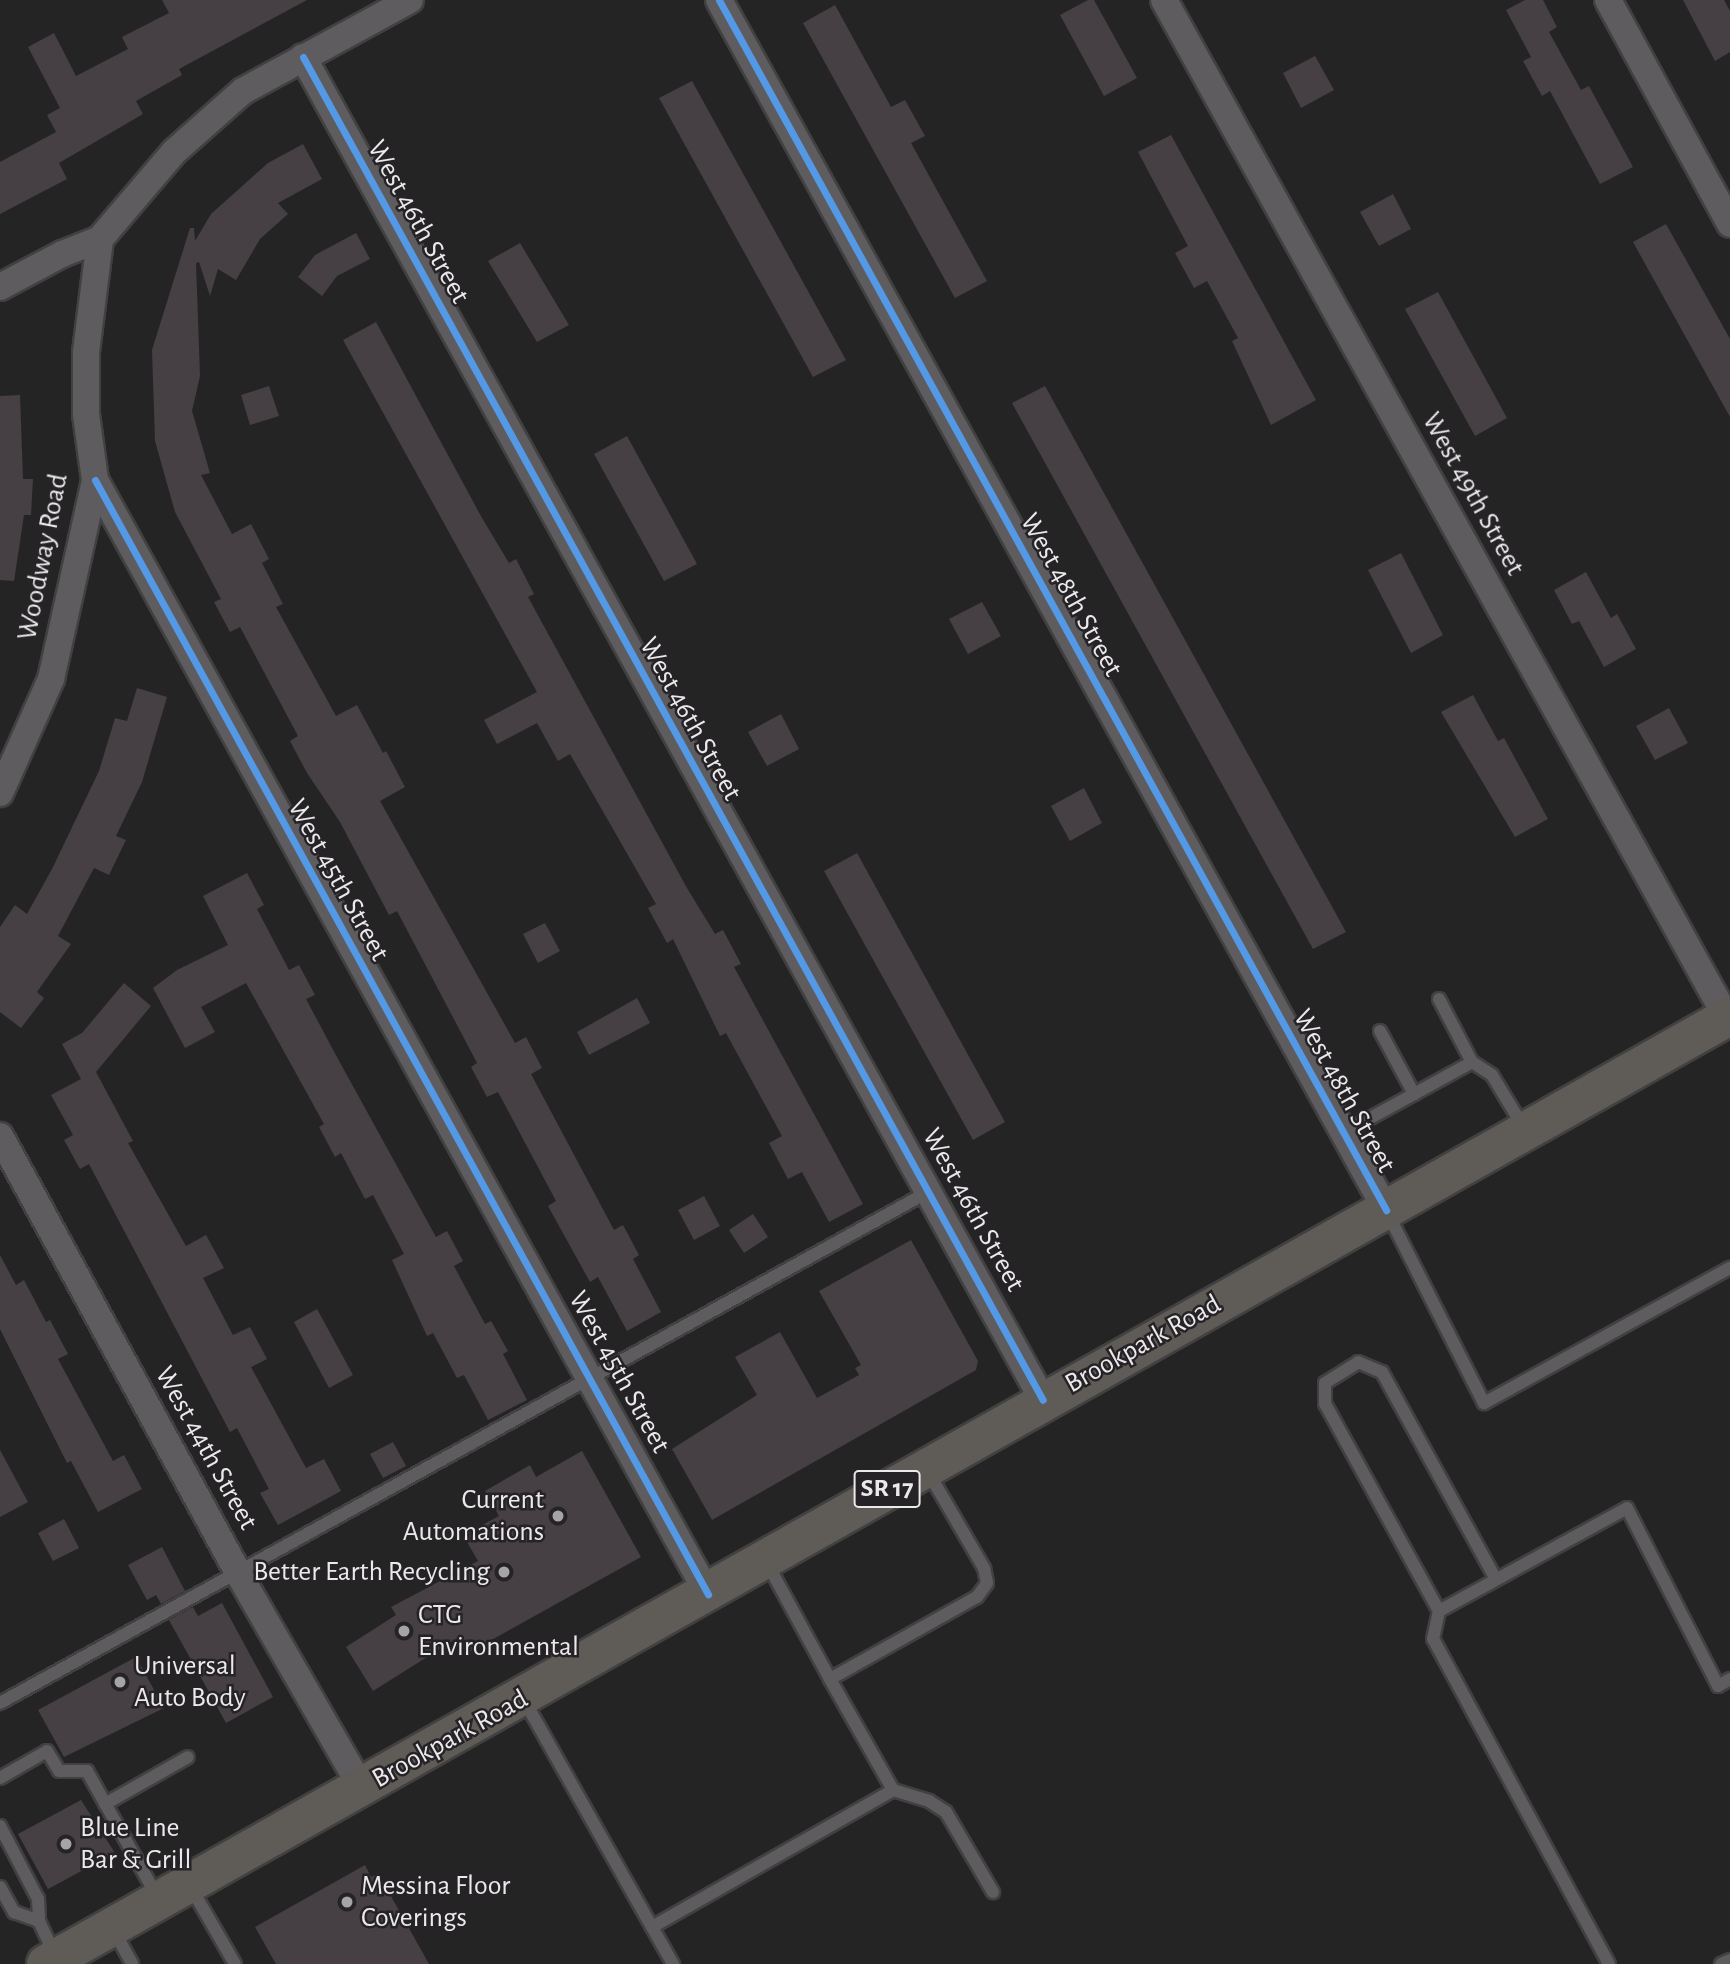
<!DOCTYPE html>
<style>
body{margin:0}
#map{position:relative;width:1730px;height:1964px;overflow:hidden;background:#252425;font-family:"Alegreya Sans",sans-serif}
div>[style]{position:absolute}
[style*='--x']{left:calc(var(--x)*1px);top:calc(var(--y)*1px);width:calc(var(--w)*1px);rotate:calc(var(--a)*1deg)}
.building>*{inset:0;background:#463f44}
.roads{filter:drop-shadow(2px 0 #424142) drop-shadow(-2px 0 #424142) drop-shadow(0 2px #424142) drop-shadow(0 -2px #424142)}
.lane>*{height:12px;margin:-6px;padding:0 6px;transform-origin:6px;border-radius:6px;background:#5e5c5e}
.street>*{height:26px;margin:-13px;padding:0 13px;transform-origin:13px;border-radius:13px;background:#5e5c5e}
.primary>*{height:38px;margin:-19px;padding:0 19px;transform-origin:19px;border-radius:19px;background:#5f5b56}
.cycleway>*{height:7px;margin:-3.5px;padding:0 3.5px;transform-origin:3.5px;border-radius:3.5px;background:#5399e6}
.dots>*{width:19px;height:19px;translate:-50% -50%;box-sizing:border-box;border:4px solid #262326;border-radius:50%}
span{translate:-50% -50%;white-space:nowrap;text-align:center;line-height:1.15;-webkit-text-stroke:5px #262326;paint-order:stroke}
.shield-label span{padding:2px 5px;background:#262326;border:2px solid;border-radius:5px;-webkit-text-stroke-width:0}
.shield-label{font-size:26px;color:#ebe9eb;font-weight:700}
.street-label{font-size:28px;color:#ebe9eb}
.poi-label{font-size:28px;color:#ebe9eb}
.right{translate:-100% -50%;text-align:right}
.left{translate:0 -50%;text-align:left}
</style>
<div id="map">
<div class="building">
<i style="clip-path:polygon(162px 0,307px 0,179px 69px,182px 75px,136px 101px,143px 114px,59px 163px,67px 179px,0 214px,0 162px,56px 132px,47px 115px,60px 108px,28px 47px,54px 33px,76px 76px,128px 49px,122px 37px,169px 13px)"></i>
<i style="clip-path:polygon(1088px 0,1094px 0,1137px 78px,1104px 96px,1060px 15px)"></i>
<i style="clip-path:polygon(1525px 0,1543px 0,1557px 27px,1549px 32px,1581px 90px,1589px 86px,1633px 167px,1600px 184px,1550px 91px,1542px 96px,1523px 61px,1531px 57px,1506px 10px)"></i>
<i style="clip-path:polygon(1683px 0,1724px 0,1730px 11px,1730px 52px,1715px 61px)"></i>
<i style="clip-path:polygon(835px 5px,891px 107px,905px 100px,925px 136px,911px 143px,987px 281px,955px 298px,803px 23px)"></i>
<i style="clip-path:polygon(1315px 56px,1334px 90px,1301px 108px,1283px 73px)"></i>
<i style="clip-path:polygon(692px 81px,846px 360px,813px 377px,659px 98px)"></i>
<i style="clip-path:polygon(1171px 135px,1316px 400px,1271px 425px,1232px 341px,1238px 338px,1207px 281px,1194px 288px,1175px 253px,1188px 246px,1138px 152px)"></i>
<i style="clip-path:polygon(303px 144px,322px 179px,278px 203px,288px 214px,260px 239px,236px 280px,218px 269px,210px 296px,199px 262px,196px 263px,200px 376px,192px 411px,210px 473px,201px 475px,232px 534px,251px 524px,269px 559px,262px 563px,283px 604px,276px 607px,336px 716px,357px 705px,383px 753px,386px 751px,405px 787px,380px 801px,515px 1043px,526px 1037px,542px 1068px,531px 1074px,614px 1230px,623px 1225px,639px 1255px,633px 1259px,661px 1312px,627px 1331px,598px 1277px,590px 1282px,548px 1206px,556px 1201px,498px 1092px,487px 1097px,471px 1067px,477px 1063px,397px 911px,389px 915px,340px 822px,307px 773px,290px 741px,298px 736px,240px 627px,230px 632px,214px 602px,221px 599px,175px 512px,155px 441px,152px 350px,190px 228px,194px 228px,195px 241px,211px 214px,268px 163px)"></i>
<i style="clip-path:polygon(1393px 194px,1411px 229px,1379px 246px,1360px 212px)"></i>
<i style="clip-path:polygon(1666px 224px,1730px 339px,1730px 417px,1633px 242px)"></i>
<i style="clip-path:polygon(356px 233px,370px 259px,337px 276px,322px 296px,298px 277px,315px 255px)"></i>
<i style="clip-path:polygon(520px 243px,569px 325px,537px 342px,488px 261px)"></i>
<i style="clip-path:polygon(1438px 292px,1507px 418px,1475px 436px,1405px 309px)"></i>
<i style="clip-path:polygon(376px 322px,482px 518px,509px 563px,516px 559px,534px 594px,528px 597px,687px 888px,715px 934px,723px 930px,741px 964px,734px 967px,863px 1204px,829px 1222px,802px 1172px,788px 1179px,769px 1143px,782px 1136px,726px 1033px,720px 1036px,673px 939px,667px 943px,648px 908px,656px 904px,570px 754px,558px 761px,537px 723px,497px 744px,484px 720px,537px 692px,343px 340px)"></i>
<i style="clip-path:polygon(269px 386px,279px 416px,250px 425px,241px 395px)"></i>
<i style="clip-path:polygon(1045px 386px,1346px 932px,1313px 949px,1012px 403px)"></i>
<i style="clip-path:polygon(20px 395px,23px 479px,33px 479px,31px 515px,24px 515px,14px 581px,0 580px,0 396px)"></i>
<i style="clip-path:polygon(627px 436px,697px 564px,664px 581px,594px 454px)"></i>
<i style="clip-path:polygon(1401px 553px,1443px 635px,1411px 653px,1368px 570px)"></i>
<i style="clip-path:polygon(1586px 572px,1611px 618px,1617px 614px,1636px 649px,1604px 667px,1579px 621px,1572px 624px,1554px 590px)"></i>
<i style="clip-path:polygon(982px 602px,1001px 636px,968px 654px,949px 619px)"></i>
<i style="clip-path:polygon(137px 688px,167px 697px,142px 782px,116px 836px,126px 840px,109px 875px,94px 868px,58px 936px,71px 944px,37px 992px,44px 998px,21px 1028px,0 1012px,0 927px,15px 905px,27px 914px,52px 869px,99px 771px,115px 718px,127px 721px)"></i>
<i style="clip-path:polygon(1473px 695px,1498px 741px,1504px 738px,1548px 819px,1515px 837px,1441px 712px)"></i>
<i style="clip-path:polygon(1669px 708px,1688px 743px,1655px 760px,1636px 726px)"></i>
<i style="clip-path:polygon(781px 714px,799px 749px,767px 766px,748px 732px)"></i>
<i style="clip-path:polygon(1084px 788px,1102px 823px,1070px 841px,1051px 806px)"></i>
<i style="clip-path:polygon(857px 853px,1005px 1122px,973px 1140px,824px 871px)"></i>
<i style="clip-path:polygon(247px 873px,264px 905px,257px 909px,289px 970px,299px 965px,315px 995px,306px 999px,338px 1059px,436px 1237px,447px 1231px,463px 1261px,454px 1266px,485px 1324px,491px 1321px,508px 1351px,503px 1354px,527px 1400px,488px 1420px,464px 1375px,457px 1378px,433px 1333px,427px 1336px,392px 1260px,404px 1254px,373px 1195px,365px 1199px,341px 1153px,335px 1157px,319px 1127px,324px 1124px,246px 983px,201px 1007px,215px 1032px,185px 1048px,153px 988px,177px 970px,228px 945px,203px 896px)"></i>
<i style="clip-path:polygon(545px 923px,560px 951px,538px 963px,523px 934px)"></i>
<i style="clip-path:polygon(124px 983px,151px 1006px,96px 1072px,133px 1141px,128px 1143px,186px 1246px,206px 1235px,224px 1268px,203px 1278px,233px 1335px,250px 1327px,267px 1359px,251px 1367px,306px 1468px,324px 1459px,341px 1491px,278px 1525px,260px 1493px,269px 1489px,237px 1428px,230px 1432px,89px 1164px,80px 1169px,64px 1140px,73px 1135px,51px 1095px,81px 1079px,62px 1044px,82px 1033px)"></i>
<i style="clip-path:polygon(637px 998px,650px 1023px,589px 1055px,577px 1032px)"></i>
<i style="clip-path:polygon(704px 1196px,720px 1226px,694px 1240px,678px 1210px)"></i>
<i style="clip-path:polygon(753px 1214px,768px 1237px,744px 1253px,729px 1230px)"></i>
<i style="clip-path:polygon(911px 1240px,978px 1361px,976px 1370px,712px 1520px,672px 1449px,757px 1395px,735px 1357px,780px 1332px,817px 1398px,859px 1375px,855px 1368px,861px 1365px,819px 1291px)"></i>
<i style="clip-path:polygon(0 1255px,16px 1285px,24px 1280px,46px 1322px,50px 1320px,68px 1354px,58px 1359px,113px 1461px,124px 1455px,142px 1489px,98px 1512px,71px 1461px,67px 1463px,0 1329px)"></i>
<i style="clip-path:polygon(317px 1309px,353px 1375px,329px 1388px,294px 1322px)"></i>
<i style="clip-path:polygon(393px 1442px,406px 1466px,383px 1478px,370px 1454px)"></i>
<i style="clip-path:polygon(0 1450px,28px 1502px,0 1517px)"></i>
<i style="clip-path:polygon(582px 1451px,641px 1557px,468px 1653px,459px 1637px,373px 1691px,346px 1647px,396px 1615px,391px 1607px,478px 1561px,463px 1535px,499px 1516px,485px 1491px,530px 1465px,536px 1477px)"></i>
<i style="clip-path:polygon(64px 1519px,79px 1548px,53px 1561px,38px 1533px)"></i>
<i style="clip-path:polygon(162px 1547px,185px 1591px,161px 1604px,156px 1595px,147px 1600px,128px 1565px)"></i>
<i style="clip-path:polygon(222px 1603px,273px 1697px,226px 1723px,169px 1620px,193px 1607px,198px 1616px)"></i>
<i style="clip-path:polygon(136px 1657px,164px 1708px,64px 1757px,38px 1710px)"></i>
<i style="clip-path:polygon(81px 1800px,115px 1853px,48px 1889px,18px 1834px)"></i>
<i style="clip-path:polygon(365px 1865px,371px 1877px,378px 1873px,429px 1964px,276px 1964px,255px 1927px)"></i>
</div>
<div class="roads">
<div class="lane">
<i style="--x:1439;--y:999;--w:71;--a:62.4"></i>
<i style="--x:1472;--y:1062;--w:24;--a:33"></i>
<i style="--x:1492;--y:1075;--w:62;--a:58.9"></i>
<i style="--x:1380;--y:1031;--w:72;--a:61.6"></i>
<i style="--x:1343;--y:1133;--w:147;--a:-28.8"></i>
<i style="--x:1388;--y:1214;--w:212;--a:63.1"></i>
<i style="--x:1484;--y:1403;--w:281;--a:-28.8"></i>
<i style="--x:767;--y:1563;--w:132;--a:61.5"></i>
<i style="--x:830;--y:1679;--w:168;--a:-29.2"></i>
<i style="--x:977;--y:1597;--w:17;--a:-54"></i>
<i style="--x:987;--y:1583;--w:15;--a:-101"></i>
<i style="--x:984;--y:1568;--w:113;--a:-120.2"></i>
<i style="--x:1439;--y:1611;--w:236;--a:-118.8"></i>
<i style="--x:1325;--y:1404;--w:21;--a:-90"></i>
<i style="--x:1325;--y:1383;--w:39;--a:-32"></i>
<i style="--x:1358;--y:1362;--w:26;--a:23"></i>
<i style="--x:1382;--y:1372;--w:236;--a:61.2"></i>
<i style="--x:524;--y:1700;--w:261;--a:60.6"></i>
<i style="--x:652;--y:1927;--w:277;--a:-29.6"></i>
<i style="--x:893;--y:1790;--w:128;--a:-119.6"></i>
<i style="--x:0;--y:1703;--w:1057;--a:-28.84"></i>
<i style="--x:0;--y:1778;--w:54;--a:-29.9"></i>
<i style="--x:47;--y:1751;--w:23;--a:59"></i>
<i style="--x:59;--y:1771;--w:28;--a:0"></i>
<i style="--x:87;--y:1771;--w:143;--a:60.8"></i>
<i style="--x:893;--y:1790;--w:38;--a:17"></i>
<i style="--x:929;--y:1801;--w:20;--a:33"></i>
<i style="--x:946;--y:1812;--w:93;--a:59.6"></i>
<i style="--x:105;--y:1804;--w:95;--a:-29.5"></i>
<i style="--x:0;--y:1826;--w:82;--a:62.5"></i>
<i style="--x:38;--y:1899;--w:22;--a:87"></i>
<i style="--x:39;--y:1921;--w:38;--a:65"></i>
<i style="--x:190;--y:1886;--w:90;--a:60"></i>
<i style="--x:0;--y:1887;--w:29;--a:61"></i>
<i style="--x:14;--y:1912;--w:27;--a:20"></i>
<i style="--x:652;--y:1927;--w:43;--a:60.4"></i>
<i style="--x:114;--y:1931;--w:38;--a:61"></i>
<i style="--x:1609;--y:1964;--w:370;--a:-118.4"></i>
<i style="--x:1433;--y:1639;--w:29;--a:-78"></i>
<i style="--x:1439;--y:1611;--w:214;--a:-28.7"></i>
<i style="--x:1627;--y:1508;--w:200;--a:62.9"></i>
<i style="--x:1718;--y:1686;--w:14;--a:-30"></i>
<i style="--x:1721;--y:1964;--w:10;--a:-24"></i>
</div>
<div class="street">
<i style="--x:719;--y:0;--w:1382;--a:61.13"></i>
<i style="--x:1164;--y:0;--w:1163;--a:61.06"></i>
<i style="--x:1608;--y:0;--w:255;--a:61.4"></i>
<i style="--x:303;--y:57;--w:1533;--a:61.15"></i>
<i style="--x:0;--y:287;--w:70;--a:-28"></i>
<i style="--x:62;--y:254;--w:41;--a:-21.5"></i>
<i style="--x:100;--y:239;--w:114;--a:-49.6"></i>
<i style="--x:174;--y:152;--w:92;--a:-41.5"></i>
<i style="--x:243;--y:91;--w:190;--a:-28.6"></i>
<i style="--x:95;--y:480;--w:1272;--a:61.18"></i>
<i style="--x:0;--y:793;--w:125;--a:-65.9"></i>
<i style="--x:51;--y:679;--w:204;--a:-77.5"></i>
<i style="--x:95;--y:480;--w:67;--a:-97.8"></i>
<i style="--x:86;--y:414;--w:62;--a:-90"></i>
<i style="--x:86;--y:352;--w:114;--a:-82.9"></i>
<i style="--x:0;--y:1136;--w:495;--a:61.4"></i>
<i style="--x:237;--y:1571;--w:250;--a:60.1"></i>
</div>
<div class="primary">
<i style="--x:46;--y:1964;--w:1933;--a:-29.38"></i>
</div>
</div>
<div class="cycleway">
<i style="--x:719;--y:0;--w:1382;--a:61.13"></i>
<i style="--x:303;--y:57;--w:1533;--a:61.15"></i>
<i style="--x:95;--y:480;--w:1272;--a:61.18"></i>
</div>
<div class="dots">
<i style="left:558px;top:1516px;background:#a6a4a6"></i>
<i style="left:504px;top:1572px;background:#a6a4a6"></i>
<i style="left:404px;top:1631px;background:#a6a4a6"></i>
<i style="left:120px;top:1682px;background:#a6a4a6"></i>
<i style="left:66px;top:1844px;background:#a6a4a6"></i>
<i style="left:347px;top:1902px;background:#a6a4a6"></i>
</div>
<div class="shield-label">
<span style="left:887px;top:1489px">SR 17</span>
</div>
<div class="street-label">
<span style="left:418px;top:222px;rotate:61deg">West 46th Street</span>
<span style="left:1473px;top:494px;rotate:61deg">West 49th Street</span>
<span style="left:43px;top:557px;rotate:-79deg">Woodway Road</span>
<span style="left:1071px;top:595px;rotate:61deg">West 48th Street</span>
<span style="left:690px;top:719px;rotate:61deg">West 46th Street</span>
<span style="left:338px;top:880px;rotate:61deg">West 45th Street</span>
<span style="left:1344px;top:1091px;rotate:61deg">West 48th Street</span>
<span style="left:973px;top:1210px;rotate:61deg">West 46th Street</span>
<span style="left:1143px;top:1344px;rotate:-29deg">Brookpark Road</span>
<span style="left:619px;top:1372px;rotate:61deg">West 45th Street</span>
<span style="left:206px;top:1448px;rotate:61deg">West 44th Street</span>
<span style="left:450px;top:1739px;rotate:-29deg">Brookpark Road</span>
</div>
<div class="poi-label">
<span class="right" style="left:544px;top:1516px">Current<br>Automations</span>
<span class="right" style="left:490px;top:1572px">Better Earth Recycling</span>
<span class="left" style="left:418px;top:1631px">CTG<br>Environmental</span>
<span class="left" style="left:134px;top:1682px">Universal<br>Auto Body</span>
<span class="left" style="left:80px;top:1844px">Blue Line<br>Bar &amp; Grill</span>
<span class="left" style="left:361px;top:1902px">Messina Floor<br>Coverings</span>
</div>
</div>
